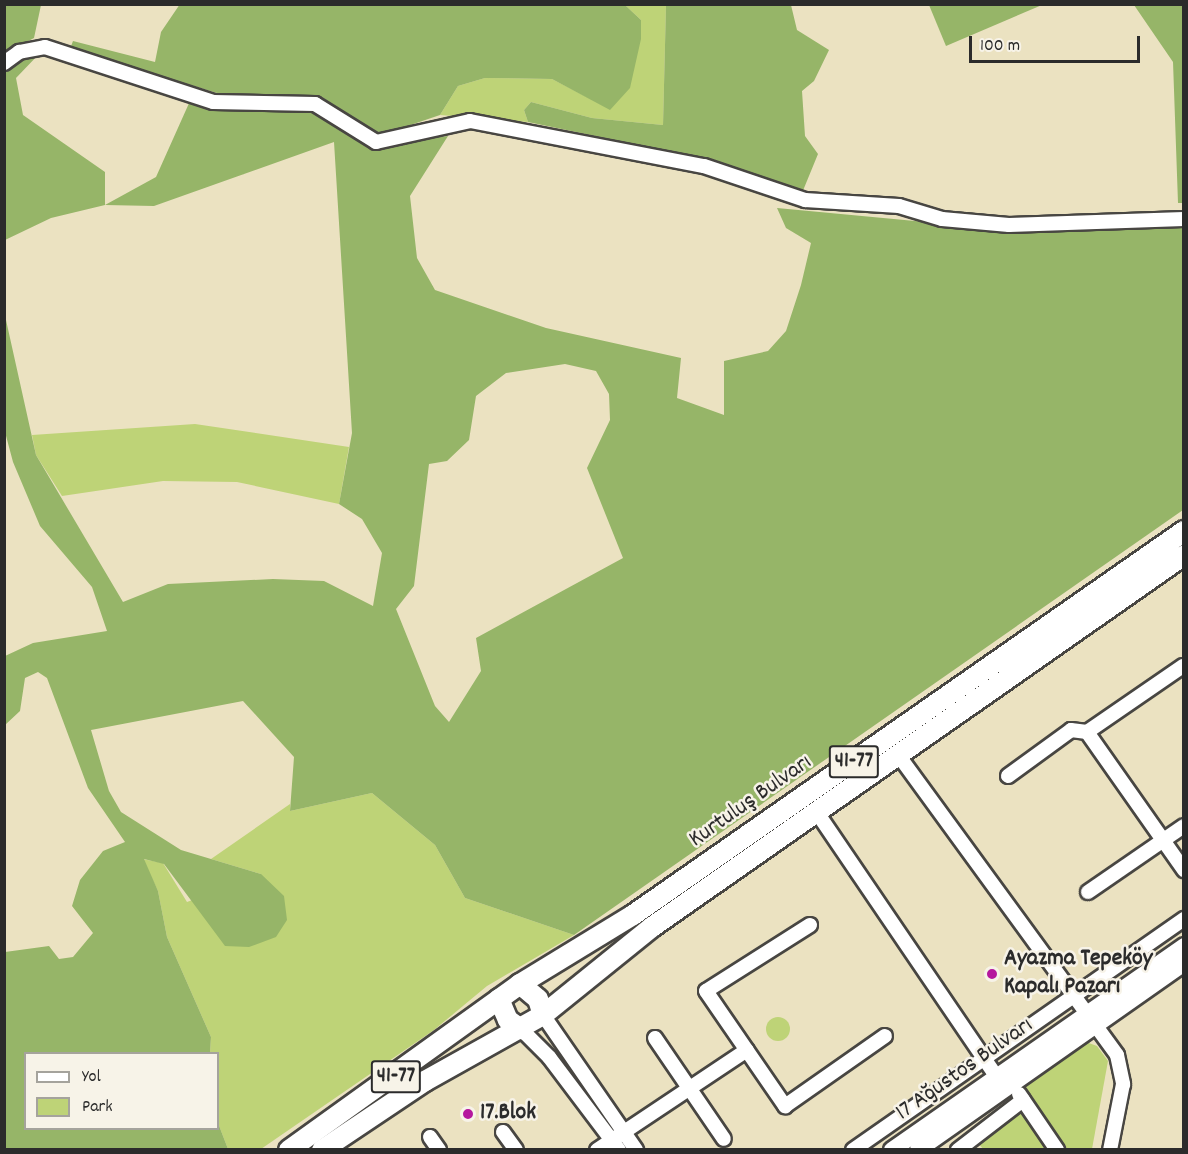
<!DOCTYPE html>
<meta charset="utf-8">
<style>
body{margin:0}
#map{position:relative;width:1188px;height:1154px;overflow:hidden;background:#ebe2c1;font-family:Dekko,sans-serif}
div>[style]{position:absolute}
[style*='--x']{left:calc(var(--x)*1px);top:calc(var(--y)*1px);width:calc(var(--w)*1px);rotate:calc(var(--a)*1deg)}
.green>*{inset:0;background:#bed377}
.round{border-radius:50%}
.forest>*{inset:0;background:#96b568}
.roads{filter:drop-shadow(2px 0 #484642) drop-shadow(-2px 0 #484642) drop-shadow(0 2px #484642) drop-shadow(0 -2px #484642)}
.minor>*{height:14px;margin:-7px;padding:0 7px;transform-origin:7px;border-radius:7px;background:#fff}
.major>*{height:16px;margin:-8px;padding:0 8px;transform-origin:8px;border-radius:8px;background:#fff}
.highway>*{height:20px;margin:-10px;padding:0 10px;transform-origin:10px;border-radius:10px;background:#fff}
.dots>*{width:16px;height:16px;translate:-50% -50%;box-sizing:border-box;border:3px solid #f7f3e8;border-radius:50%}
span{translate:-50% -50%;white-space:nowrap;text-align:center;line-height:1.15;-webkit-text-stroke:5px #f7f3e8;paint-order:stroke}
.shield-label span{padding:2px 4px;background:#f7f3e8;border:2px solid;border-radius:4px;-webkit-text-stroke-width:0}
.shield-label{font-size:22px;color:#2b2b2b;font-weight:700}
.street-label{font-size:24px;color:#2b2b2b}
.poi-label{font-size:24px;color:#2b2b2b;font-weight:700}
.left{translate:0 -50%;text-align:left}
.frame{position:absolute;inset:0;border:6px solid #2b2b2b;pointer-events:none}
.legend{position:absolute;left:24px;top:1052px;width:195px;height:78px;box-sizing:border-box;background:#f7f3e8;border:2px solid #a5a39c;margin:0;padding:8px 10px;list-style:none;font-size:18px;color:#2b2b2b}
.legend li{display:flex;align-items:center;gap:12px;height:30px}
.legend b{width:30px;border:2px solid #a5a39c}
.scale{position:absolute;left:969px;top:36px;width:171px;height:27px;box-sizing:border-box;border:3px solid #2b2b2b;border-top:0;padding-left:8px;font-size:18px;line-height:21px;white-space:nowrap;color:#2b2b2b;-webkit-text-stroke:4px #f7f3e8;paint-order:stroke}
</style>
<div id="map">
<div class="green">
<i style="clip-path:polygon(625px 5px,666px 5px,663px 125px,592px 118px,531px 102px,524px 110px,528px 122px,440px 115px,458px 86px,485px 78px,552px 79px,610px 109px,641px 20px)"></i>
<i style="clip-path:polygon(195px 424px,349px 447px,339px 504px,237px 482px,163px 481px,62px 496px,36px 455px,32px 435px)"></i>
<i style="clip-path:polygon(372px 793px,435px 845px,465px 898px,574px 935px,487px 986px,434px 1030px,261px 1149px,228px 1149px,218px 1123px,218px 1054px,210px 1053px,211px 1037px,167px 937px,158px 891px,142px 859px,163px 863px,187px 902px,261px 874px,211px 859px,290px 804px,290px 811px)"></i>
<i class="round" style="left:766px;top:1017px;width:24px;height:24px"></i>
<i style="clip-path:polygon(1086px 1042px,1097px 1046px,1108px 1061px,1092px 1149px,1067px 1149px,1023px 1086px)"></i>
<i style="clip-path:polygon(1022px 1111px,1049px 1149px,983px 1149px,977px 1142px)"></i>
</div>
<div class="forest">
<i style="clip-path:polygon(5px 4px,41px 5px,34px 38px,5px 53px)"></i>
<i style="clip-path:polygon(180px 4px,625px 5px,641px 20px,641px 39px,630px 88px,610px 110px,552px 79px,485px 78px,458px 86px,440px 115px,375px 137px,322px 97px,217px 93px,70px 49px,73px 41px,155px 62px,161px 32px)"></i>
<i style="clip-path:polygon(666px 5px,791px 5px,797px 30px,829px 50px,814px 81px,802px 91px,805px 136px,818px 154px,802px 193px,672px 152px,528px 122px,524px 110px,531px 102px,592px 118px,663px 125px)"></i>
<i style="clip-path:polygon(929px 5px,929px 4px,1042px 5px,946px 46px)"></i>
<i style="clip-path:polygon(1134px 5px,1183px 5px,1183px 203px,1178px 203px,1173px 62px)"></i>
<i style="clip-path:polygon(evenodd,39px 54px,16px 78px,23px 115px,105px 172px,105px 205px,156px 177px,190px 101px,227px 110px,309px 108px,371px 145px,448px 136px,410px 196px,417px 258px,435px 290px,546px 328px,681px 358px,677px 398px,724px 415px,724px 361px,768px 351px,786px 331px,801px 285px,811px 243px,786px 228px,777px 208px,968px 226px,1183px 227px,1183px 510px,574px 935px,465px 898px,435px 845px,372px 793px,290px 811px,294px 757px,243px 701px,91px 730px,109px 791px,121px 812px,181px 850px,261px 874px,284px 896px,287px 920px,276px 937px,249px 947px,225px 946px,164px 864px,144px 859px,158px 891px,167px 937px,211px 1037px,210px 1053px,26px 1054px,26px 1128px,218px 1128px,218px 1123px,228px 1149px,5px 1149px,5px 952px,49px 946px,59px 959px,73px 957px,93px 933px,72px 906px,80px 880px,103px 851px,125px 842px,88px 788px,47px 678px,38px 672px,25px 678px,20px 711px,5px 725px,5px 656px,33px 643px,107px 631px,92px 587px,40px 526px,13px 462px,5px 432px,4px 311px,36px 455px,123px 602px,168px 584px,273px 579px,324px 581px,373px 606px,382px 553px,362px 519px,339px 504px,352px 433px,334px 142px,154px 206px,105px 205px,51px 218px,5px 240px,5px 72px,20px 58px,39px 54px,565px 364px,596px 371px,609px 394px,610px 420px,587px 468px,623px 558px,476px 638px,481px 671px,449px 722px,435px 706px,396px 609px,414px 586px,429px 464px,447px 461px,469px 440px,476px 396px,506px 373px,565px 364px)"></i>
</div>
<div class="roads">
<div class="minor">
<i style="--x:4;--y:63;--w:19;--a:-36"></i>
<i style="--x:19;--y:52;--w:26;--a:-11"></i>
<i style="--x:45;--y:47;--w:177;--a:18.1"></i>
<i style="--x:213;--y:102;--w:102;--a:1.1"></i>
<i style="--x:315;--y:104;--w:72;--a:31.9"></i>
<i style="--x:376;--y:142;--w:96;--a:-12.6"></i>
<i style="--x:470;--y:121;--w:238;--a:10.9"></i>
<i style="--x:704;--y:166;--w:107;--a:18.6"></i>
<i style="--x:805;--y:200;--w:94;--a:3.7"></i>
<i style="--x:899;--y:206;--w:45;--a:16.8"></i>
<i style="--x:942;--y:219;--w:67;--a:5.1"></i>
<i style="--x:1009;--y:225;--w:175;--a:-2"></i>
<i style="--x:1183;--y:666;--w:116;--a:145.5"></i>
<i style="--x:1087;--y:732;--w:169;--a:54.9"></i>
<i style="--x:899;--y:756;--w:370;--a:53.9"></i>
<i style="--x:1117;--y:1055;--w:30;--a:78"></i>
<i style="--x:1123;--y:1084;--w:67;--a:101.1"></i>
<i style="--x:1008;--y:776;--w:78;--a:-36.1"></i>
<i style="--x:1071;--y:730;--w:16;--a:7"></i>
<i style="--x:818;--y:814;--w:318;--a:55.8"></i>
<i style="--x:1088;--y:892;--w:116;--a:-34.5"></i>
<i style="--x:810;--y:925;--w:123;--a:147.6"></i>
<i style="--x:706;--y:991;--w:140;--a:55.5"></i>
<i style="--x:785;--y:1106;--w:122;--a:-35"></i>
<i style="--x:543;--y:1015;--w:164;--a:55.4"></i>
<i style="--x:521;--y:1029;--w:40;--a:45"></i>
<i style="--x:549;--y:1057;--w:116;--a:53"></i>
<i style="--x:655;--y:1038;--w:122;--a:55.7"></i>
<i style="--x:1019;--y:1094;--w:68;--a:55.8"></i>
<i style="--x:503;--y:1132;--w:22;--a:54"></i>
<i style="--x:430;--y:1137;--w:16;--a:55"></i>
<i style="--x:597;--y:1150;--w:180;--a:-33.7"></i>
<i style="--x:853;--y:1150;--w:404;--a:-34.9"></i>
<i style="--x:958;--y:1150;--w:82;--a:-37.6"></i>
</div>
<div class="major">
<i style="--x:892;--y:1150;--w:356;--a:-34.9"></i>
<i style="--x:918;--y:1150;--w:325;--a:-35.1"></i>
</div>
<div class="highway">
<i style="--x:520;--y:984;--w:23;--a:40"></i>
<i style="--x:538;--y:999;--w:17;--a:73"></i>
<i style="--x:499;--y:999;--w:23;--a:67"></i>
<i style="--x:508;--y:1020;--w:16;--a:35"></i>
<i style="--x:289;--y:1150;--w:284;--a:-35.7"></i>
<i style="--x:520;--y:984;--w:132;--a:-31.4"></i>
<i style="--x:633;--y:915;--w:672;--a:-34.87"></i>
<i style="--x:322;--y:1150;--w:124;--a:-33.8"></i>
<i style="--x:425;--y:1081;--w:135;--a:-29.2"></i>
<i style="--x:543;--y:1015;--w:140;--a:-38.9"></i>
<i style="--x:652;--y:927;--w:649;--a:-34.96"></i>
</div>
</div>
<div class="dots">
<i style="left:992px;top:974px;background:#b5179e"></i>
<i style="left:468px;top:1114px;background:#b5179e"></i>
</div>
<div class="shield-label">
<span style="left:854px;top:762px">41-77</span>
<span style="left:396px;top:1077px">41-77</span>
</div>
<div class="street-label">
<span style="left:751px;top:802px;rotate:-35deg">Kurtuluş Bulvarı</span>
<span style="left:965px;top:1070px;rotate:-35deg">17 Ağustos Bulvarı</span>
</div>
<div class="poi-label">
<span class="left" style="left:1004px;top:974px">Ayazma Tepeköy<br>Kapalı Pazarı</span>
<span class="left" style="left:480px;top:1114px">17.Blok</span>
</div>
<div class="frame"></div>
<ul class="legend">
<li><b style="height:8px;background:#fff"></b>Yol</li>
<li><b style="height:16px;background:#bed377"></b>Park</li>
</ul>
<div class="scale">100 m</div>
</div>
